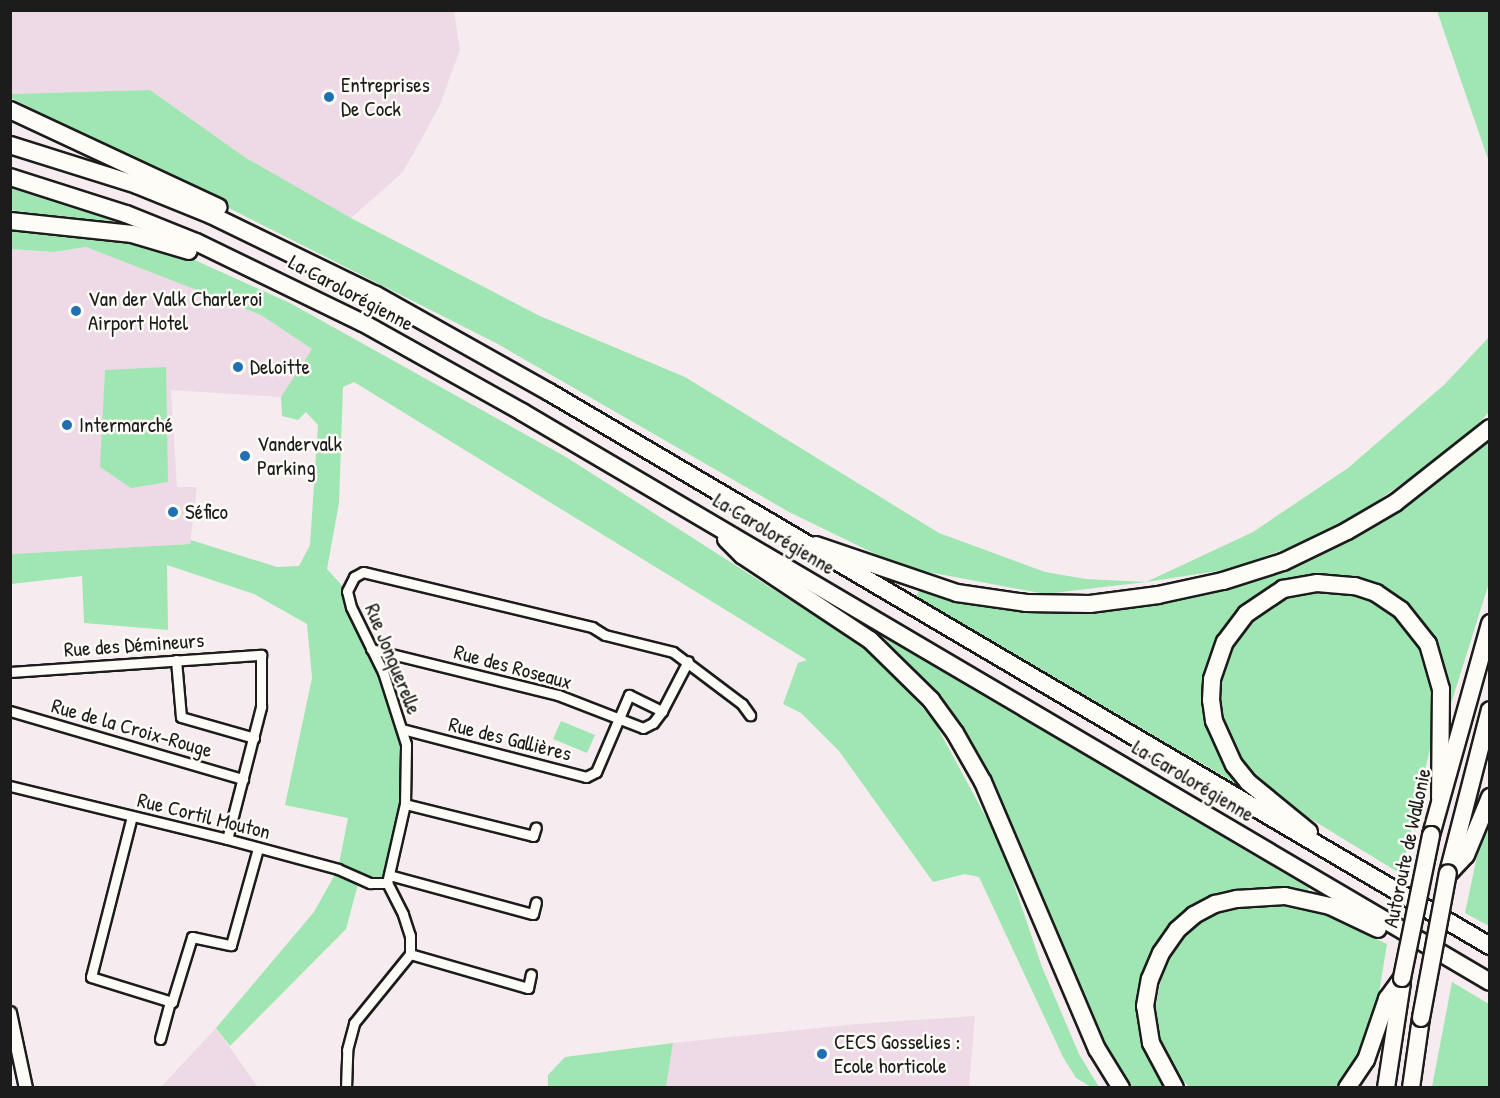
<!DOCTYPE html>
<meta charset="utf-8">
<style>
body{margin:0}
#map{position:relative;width:1500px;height:1098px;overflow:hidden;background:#f6ecef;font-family:"Patrick Hand",sans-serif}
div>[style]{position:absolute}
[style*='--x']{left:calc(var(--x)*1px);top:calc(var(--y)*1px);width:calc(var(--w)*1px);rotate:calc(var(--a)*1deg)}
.built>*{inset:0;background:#eed9e6}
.green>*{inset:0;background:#9fe6b3}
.roads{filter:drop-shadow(2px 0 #1c1c1c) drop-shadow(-2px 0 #1c1c1c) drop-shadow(0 2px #1c1c1c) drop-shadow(0 -2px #1c1c1c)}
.street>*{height:9px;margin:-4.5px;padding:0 4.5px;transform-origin:4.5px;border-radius:4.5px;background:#fdfcf7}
.secondary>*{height:12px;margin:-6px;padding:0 6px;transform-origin:6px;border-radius:6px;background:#fdfcf7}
.highway>*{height:16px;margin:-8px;padding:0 8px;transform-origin:8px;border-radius:8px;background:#fdfcf7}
.bridges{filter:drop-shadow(2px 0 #1c1c1c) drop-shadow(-2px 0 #1c1c1c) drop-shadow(0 2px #1c1c1c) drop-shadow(0 -2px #1c1c1c)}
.highway-bridge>*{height:16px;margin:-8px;padding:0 8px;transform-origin:8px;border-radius:8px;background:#fdfcf7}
.dots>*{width:16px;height:16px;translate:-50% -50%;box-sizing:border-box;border:3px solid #fdfcf7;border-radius:50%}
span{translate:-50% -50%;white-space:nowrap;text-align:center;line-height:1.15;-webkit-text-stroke:5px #fdfcf7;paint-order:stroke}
.poi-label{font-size:21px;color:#1c1c1c}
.left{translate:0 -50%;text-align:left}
.street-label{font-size:21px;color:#1c1c1c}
.frame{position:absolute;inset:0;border:12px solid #1c1c1c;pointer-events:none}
</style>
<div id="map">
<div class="built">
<i style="clip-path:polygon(10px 11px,454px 11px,460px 50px,439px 107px,403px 172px,351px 218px,253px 163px,150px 90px,11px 94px)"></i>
<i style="clip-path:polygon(evenodd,86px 247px,261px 315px,312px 349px,281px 397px,171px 390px,177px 487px,197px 487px,190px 544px,11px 554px,11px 249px,54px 252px,86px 247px,105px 370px,131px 488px,101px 467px,105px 370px)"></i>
<i style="clip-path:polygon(975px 1016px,969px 1087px,666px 1088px,673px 1043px,857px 1024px)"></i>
<i style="clip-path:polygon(216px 1028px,258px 1087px,160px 1088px)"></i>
</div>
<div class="green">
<i style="clip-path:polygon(1437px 11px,1489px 11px,1489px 162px)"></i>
<i style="clip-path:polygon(150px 90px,246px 158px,351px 218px,540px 316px,685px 377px,939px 533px,1045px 572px,1086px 579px,1146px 582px,1253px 532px,1348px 468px,1445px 384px,1489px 337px,1489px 412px,1462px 441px,1376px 502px,1315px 538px,1231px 569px,1146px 582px,1045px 594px,902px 567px,789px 512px,496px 343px,11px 98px,10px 94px)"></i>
<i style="clip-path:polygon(11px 188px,83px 211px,130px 227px,11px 210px)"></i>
<i style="clip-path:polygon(10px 224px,93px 229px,188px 257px,290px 303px,566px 457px,876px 655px,934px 721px,1000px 843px,1042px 967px,1079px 1054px,1099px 1087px,1091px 1087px,1076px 1078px,1063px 1057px,979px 877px,965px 874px,933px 882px,839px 751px,801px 713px,783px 704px,798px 663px,807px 660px,354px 382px,343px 387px,339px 503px,327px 569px,347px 591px,394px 705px,406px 750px,405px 804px,387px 883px,358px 884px,346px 929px,230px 1046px,216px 1028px,314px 912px,338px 869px,348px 818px,285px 805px,312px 678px,307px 624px,254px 594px,167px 565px,168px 630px,84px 623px,82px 576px,11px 584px,11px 554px,190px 544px,191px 540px,277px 567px,299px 566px,310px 545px,318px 425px,306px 412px,298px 420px,282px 416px,281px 397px,312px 349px,261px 315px,86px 247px,54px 252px,11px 249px)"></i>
<i style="clip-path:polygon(166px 367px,168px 482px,131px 488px,100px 467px,105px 370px)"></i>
<i style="clip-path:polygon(1489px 438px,1489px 583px,1449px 710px,1447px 679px,1439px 649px,1411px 612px,1321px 575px,1232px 620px,1207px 716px,1224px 760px,1247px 790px,916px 596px,920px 589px,1136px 606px,1224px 588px,1351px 539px,1426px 489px)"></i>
<i style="clip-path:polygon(1306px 589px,1355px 592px,1378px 602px,1411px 630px,1427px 660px,1435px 697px,1433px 736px,1401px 874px,1296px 810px,1263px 786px,1227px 740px,1220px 714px,1220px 670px,1240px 630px,1281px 597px)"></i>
<i style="clip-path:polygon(882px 636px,1309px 888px,1306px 894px,1200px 906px,1141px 999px,1170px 1087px,1128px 1087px,1091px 1022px,991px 780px,957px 720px,927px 682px)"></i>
<i style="clip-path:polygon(561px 721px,595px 735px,587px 753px,553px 739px)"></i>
<i style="clip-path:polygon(1489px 819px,1489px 926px,1465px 913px,1480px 842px)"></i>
<i style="clip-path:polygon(1270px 904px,1322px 913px,1387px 944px,1377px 1005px,1365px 1043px,1351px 1071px,1336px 1087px,1189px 1087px,1174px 1070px,1160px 1044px,1154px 1015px,1164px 964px,1190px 929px,1203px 920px,1226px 910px)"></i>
<i style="clip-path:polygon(1452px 982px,1489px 1004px,1489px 1087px,1432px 1087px)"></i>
<i style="clip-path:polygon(673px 1043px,666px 1087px,548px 1087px,548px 1075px,565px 1057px)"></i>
</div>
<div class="roads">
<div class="street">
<i style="--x:371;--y:649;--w:193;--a:13.8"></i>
<i style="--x:558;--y:695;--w:91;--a:21.2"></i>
<i style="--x:643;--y:728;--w:11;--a:-27"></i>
<i style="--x:653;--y:723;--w:15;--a:-53"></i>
<i style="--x:662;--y:711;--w:56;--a:-62.5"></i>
<i style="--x:176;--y:660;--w:57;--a:85"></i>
<i style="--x:181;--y:717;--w:76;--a:16"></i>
<i style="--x:10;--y:672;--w:252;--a:-3.9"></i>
<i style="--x:261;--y:655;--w:52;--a:90"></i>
<i style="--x:261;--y:707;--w:136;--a:104.4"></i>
<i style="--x:10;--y:711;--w:243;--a:16.3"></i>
<i style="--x:402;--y:729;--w:190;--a:14.6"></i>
<i style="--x:586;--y:777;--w:11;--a:-27"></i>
<i style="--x:596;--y:772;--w:84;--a:-66.8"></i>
<i style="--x:629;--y:695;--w:37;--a:26"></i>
<i style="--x:10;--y:786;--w:223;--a:13.7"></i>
<i style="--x:227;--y:839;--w:115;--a:15.1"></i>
<i style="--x:338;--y:869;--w:35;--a:24"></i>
<i style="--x:370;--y:883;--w:17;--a:0"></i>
<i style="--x:405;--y:804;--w:132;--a:14"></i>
<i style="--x:533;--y:836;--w:9;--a:-72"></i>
<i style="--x:132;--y:816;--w:166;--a:104.3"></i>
<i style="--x:91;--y:977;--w:85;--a:17.2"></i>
<i style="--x:172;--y:1002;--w:68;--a:-72.9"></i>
<i style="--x:192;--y:937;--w:40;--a:12"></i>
<i style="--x:231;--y:945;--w:101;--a:-74.4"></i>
<i style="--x:389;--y:875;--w:149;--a:15.2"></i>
<i style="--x:533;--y:914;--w:12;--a:-76"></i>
<i style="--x:410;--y:954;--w:18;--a:-90"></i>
<i style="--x:410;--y:936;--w:23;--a:-108"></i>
<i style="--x:403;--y:914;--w:35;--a:-117"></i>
<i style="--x:387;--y:883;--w:81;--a:-77.2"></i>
<i style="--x:405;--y:804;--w:60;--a:-89"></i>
<i style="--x:406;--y:744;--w:76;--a:-107.7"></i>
<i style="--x:383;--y:672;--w:72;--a:-116.2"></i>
<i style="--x:351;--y:607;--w:16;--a:-104"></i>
<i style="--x:347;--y:591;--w:16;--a:-63"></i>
<i style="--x:354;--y:577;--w:10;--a:-29"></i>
<i style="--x:363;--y:572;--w:236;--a:13.5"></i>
<i style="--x:592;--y:627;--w:15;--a:32"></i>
<i style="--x:605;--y:635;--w:70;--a:14"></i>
<i style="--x:673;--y:652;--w:86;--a:37"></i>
<i style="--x:742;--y:704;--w:14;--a:54"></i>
<i style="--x:410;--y:954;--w:123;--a:16.1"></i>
<i style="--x:528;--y:988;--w:14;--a:-78"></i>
<i style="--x:160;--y:1039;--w:38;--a:-75"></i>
<i style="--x:346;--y:1088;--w:38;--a:-88"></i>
<i style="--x:347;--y:1050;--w:28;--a:-75"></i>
<i style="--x:354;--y:1023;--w:89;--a:-50.9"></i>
</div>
<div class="secondary">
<i style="--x:10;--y:1013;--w:77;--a:78"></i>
</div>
<div class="highway">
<i style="--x:10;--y:110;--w:230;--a:25"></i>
<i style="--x:10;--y:145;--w:133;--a:17.5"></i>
<i style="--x:137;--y:185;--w:80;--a:22.1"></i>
<i style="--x:211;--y:215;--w:183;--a:25.9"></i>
<i style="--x:376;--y:295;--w:198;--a:29.3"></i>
<i style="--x:549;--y:392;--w:1092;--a:30.49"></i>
<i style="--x:10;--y:177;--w:122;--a:17.7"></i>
<i style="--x:126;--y:214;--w:75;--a:21.8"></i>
<i style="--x:196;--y:242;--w:186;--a:25.9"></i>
<i style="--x:363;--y:323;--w:182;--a:29.2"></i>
<i style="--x:522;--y:412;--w:1123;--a:30.49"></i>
<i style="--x:10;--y:221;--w:123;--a:6.1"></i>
<i style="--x:132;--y:234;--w:59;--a:16.6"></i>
<i style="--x:726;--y:539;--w:23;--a:45"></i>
<i style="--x:742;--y:555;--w:154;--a:33.6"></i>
<i style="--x:870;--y:640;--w:86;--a:44.5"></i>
<i style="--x:931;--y:700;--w:41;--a:54"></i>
<i style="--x:955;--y:733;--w:56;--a:60.3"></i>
<i style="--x:983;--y:782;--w:290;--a:66.9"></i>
<i style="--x:1097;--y:1049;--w:46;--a:58.4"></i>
<i style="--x:816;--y:545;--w:149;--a:18.8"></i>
<i style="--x:957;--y:593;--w:70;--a:8.2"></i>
<i style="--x:1026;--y:603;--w:64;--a:0.9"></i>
<i style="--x:1090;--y:604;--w:69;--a:-7.5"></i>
<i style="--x:1158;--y:595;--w:66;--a:-12.2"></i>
<i style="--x:1223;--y:581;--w:63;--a:-17.6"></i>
<i style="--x:1283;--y:562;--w:71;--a:-25.8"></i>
<i style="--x:1347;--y:531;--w:56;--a:-30.3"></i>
<i style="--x:1395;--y:503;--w:121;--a:-38.3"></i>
<i style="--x:1309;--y:832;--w:79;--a:-140.7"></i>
<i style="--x:1248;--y:782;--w:22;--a:-129"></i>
<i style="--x:1234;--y:765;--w:48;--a:-114.4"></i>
<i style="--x:1214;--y:721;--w:21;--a:-98"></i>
<i style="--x:1211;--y:700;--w:21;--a:-87"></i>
<i style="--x:1212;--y:679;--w:39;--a:-71"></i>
<i style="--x:1225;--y:642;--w:35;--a:-53"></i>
<i style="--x:1246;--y:614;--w:45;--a:-34"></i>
<i style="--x:1283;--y:589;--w:35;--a:-10"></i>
<i style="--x:1317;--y:583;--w:38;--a:5"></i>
<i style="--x:1355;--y:586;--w:22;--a:18"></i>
<i style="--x:1376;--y:593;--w:30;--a:34"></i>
<i style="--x:1401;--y:610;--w:43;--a:51.5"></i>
<i style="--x:1428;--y:644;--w:47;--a:73.9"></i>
<i style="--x:1441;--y:689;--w:109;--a:90.5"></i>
<i style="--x:1431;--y:835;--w:220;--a:-74.4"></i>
<i style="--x:1450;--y:872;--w:23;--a:-47"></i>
<i style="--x:1466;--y:855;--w:63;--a:-67.5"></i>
<i style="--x:1448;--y:873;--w:168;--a:-75.6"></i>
<i style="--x:1175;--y:1088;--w:51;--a:-118.1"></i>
<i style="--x:1151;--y:1043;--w:37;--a:-99"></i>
<i style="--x:1145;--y:1006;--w:27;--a:-80"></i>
<i style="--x:1150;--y:979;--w:28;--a:-67"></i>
<i style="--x:1161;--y:953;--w:28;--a:-55"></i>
<i style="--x:1177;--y:930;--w:23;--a:-41"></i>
<i style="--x:1194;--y:915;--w:24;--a:-28"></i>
<i style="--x:1215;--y:904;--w:23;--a:-13"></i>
<i style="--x:1237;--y:899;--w:48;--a:-3.6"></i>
<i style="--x:1285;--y:896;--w:46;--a:12.5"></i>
<i style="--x:1330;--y:906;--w:53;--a:25.6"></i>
<i style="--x:1347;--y:1088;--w:34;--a:-56"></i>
<i style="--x:1366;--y:1060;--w:65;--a:-71"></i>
<i style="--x:1387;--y:999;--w:26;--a:-54"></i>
<i style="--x:1386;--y:1088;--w:107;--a:-81.4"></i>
<i style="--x:1411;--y:1088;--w:71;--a:-81.9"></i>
</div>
</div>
<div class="bridges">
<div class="highway-bridge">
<i style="--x:1402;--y:978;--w:146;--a:-78.5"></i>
<i style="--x:1421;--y:1018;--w:147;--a:-79.5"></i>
</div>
</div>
<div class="dots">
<i style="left:329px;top:97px;background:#1f6fb2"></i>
<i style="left:76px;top:311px;background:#1f6fb2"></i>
<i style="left:238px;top:367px;background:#1f6fb2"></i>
<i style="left:67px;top:425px;background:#1f6fb2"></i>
<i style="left:245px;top:456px;background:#1f6fb2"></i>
<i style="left:173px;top:512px;background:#1f6fb2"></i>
<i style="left:822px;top:1054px;background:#1f6fb2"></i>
</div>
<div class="poi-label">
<span class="left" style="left:341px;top:97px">Entreprises<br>De Cock</span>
<span class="left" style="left:88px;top:311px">Van der Valk Charleroi<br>Airport Hotel</span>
<span class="left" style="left:250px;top:367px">Deloitte</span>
<span class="left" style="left:79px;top:425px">Intermarché</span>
<span class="left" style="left:257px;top:456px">Vandervalk<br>Parking</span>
<span class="left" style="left:185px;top:512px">Séfico</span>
<span class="left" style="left:834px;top:1054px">CECS Gosselies :<br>Ecole horticole</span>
</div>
<div class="street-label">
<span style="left:351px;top:293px;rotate:28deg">La Carolorégienne</span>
<span style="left:774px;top:534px;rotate:31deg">La Carolorégienne</span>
<span style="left:134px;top:645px;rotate:-4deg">Rue des Démineurs</span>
<span style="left:393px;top:659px;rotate:68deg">Rue Jonquerelle</span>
<span style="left:513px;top:667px;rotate:15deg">Rue des Roseaux</span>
<span style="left:132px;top:728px;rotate:16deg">Rue de la Croix-Rouge</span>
<span style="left:510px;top:739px;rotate:14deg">Rue des Gallières</span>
<span style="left:1193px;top:781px;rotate:31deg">La Carolorégienne</span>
<span style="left:204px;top:816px;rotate:14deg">Rue Cortil Mouton</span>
<span style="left:1407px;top:848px;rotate:-78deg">Autoroute de Wallonie</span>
</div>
<div class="frame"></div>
</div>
